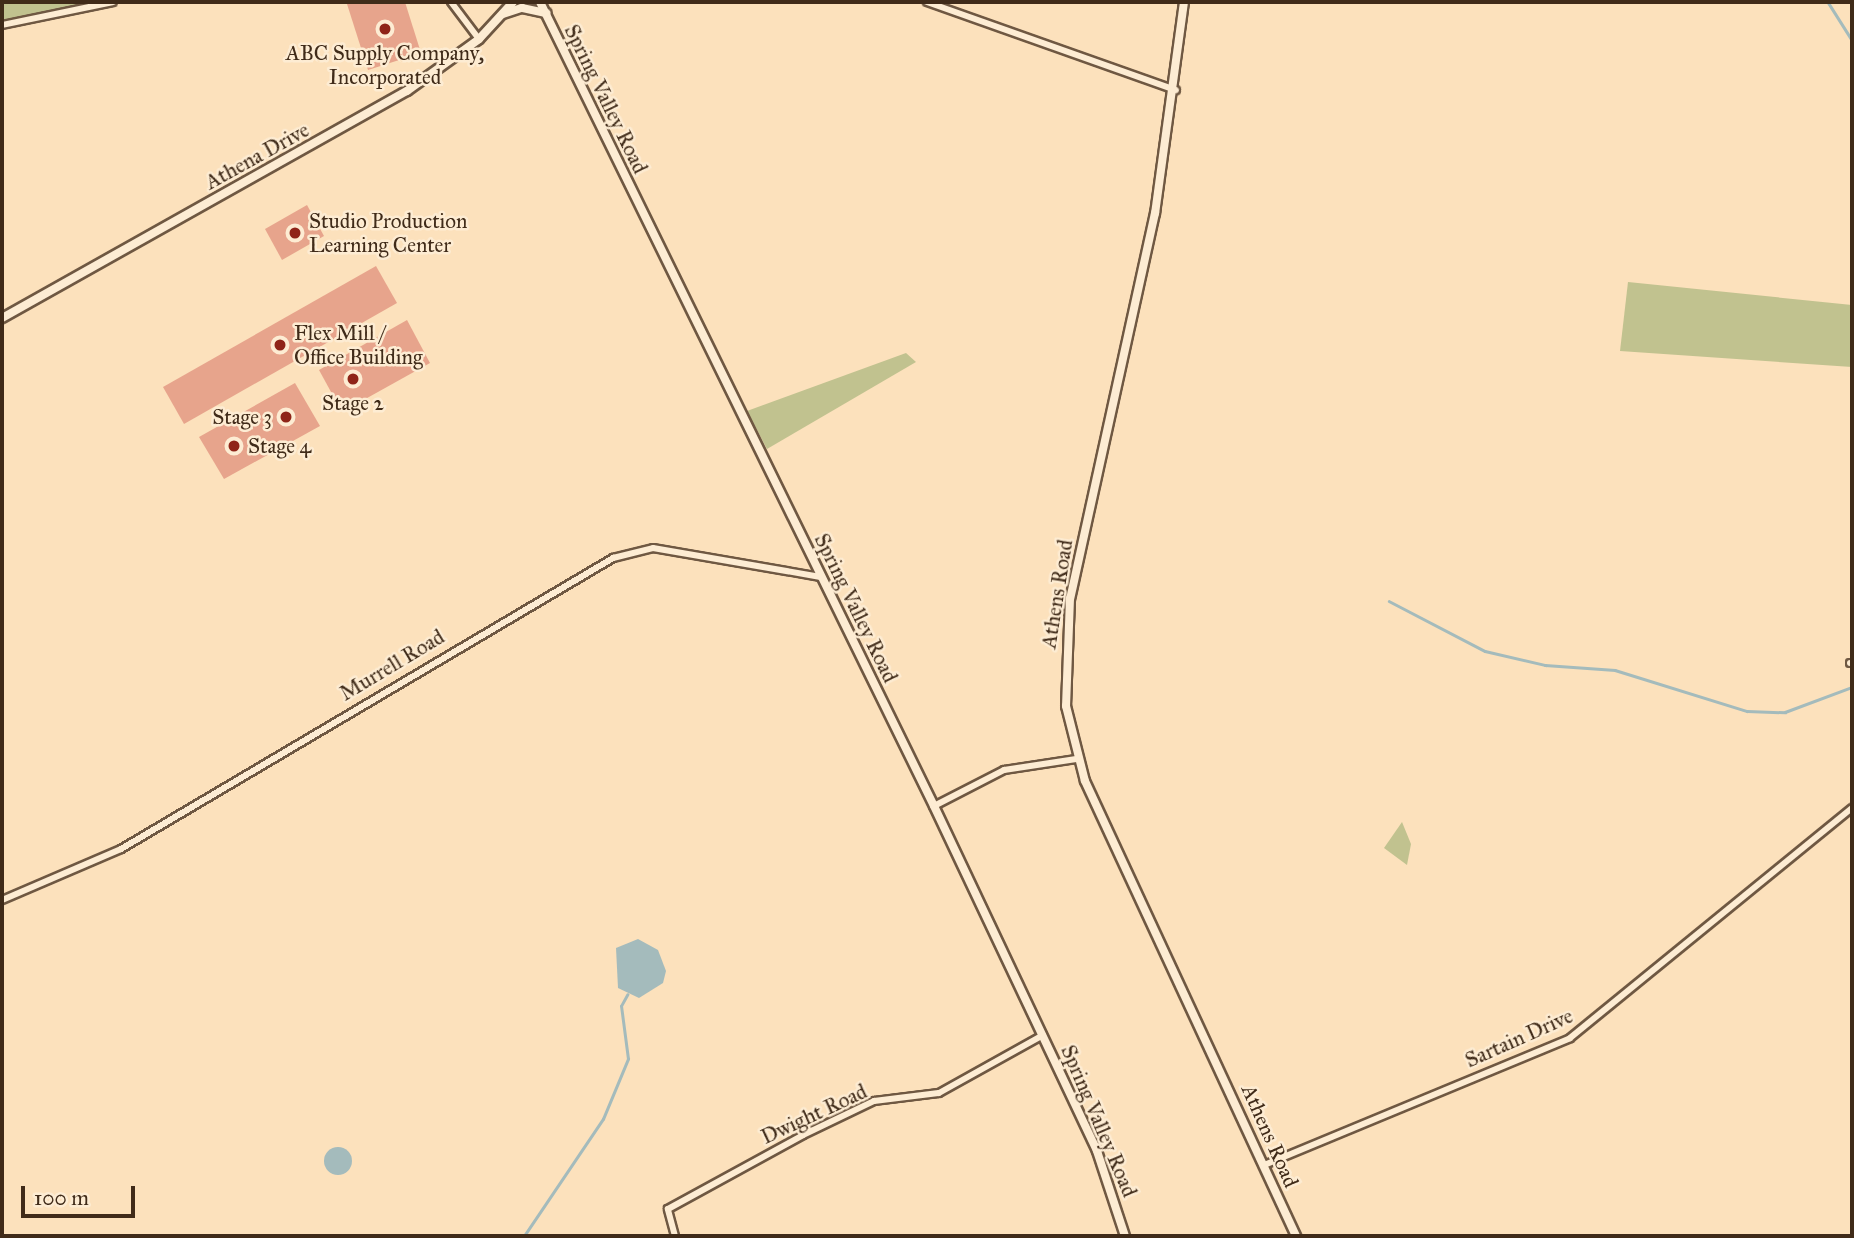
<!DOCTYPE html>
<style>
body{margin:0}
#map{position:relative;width:1854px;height:1238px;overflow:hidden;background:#fce1bc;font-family:"IM FELL Great Primer",serif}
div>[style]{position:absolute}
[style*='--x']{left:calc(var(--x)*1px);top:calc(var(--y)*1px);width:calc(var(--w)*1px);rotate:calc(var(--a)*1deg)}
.green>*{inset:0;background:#c1c28f}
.water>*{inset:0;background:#a4bbbc}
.round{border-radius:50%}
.stream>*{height:2.5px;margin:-1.25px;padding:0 1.25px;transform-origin:1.25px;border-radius:1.25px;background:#a4bbbc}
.building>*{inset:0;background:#e7a48c}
.roads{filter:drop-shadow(2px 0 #6f5842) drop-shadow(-2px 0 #6f5842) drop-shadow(0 2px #6f5842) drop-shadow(0 -2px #6f5842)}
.minor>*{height:6px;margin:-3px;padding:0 3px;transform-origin:3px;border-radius:3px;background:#fdecd3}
.tertiary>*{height:8px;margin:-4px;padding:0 4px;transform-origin:4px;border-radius:4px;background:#fdecd3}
.dots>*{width:19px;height:19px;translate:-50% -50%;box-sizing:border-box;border:4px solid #fdecd3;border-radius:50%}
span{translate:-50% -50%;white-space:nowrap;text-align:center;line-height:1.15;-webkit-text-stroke:5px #fdecd3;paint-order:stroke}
.poi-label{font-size:21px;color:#402b19}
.left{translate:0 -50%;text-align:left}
.right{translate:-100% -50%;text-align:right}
.street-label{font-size:21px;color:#402b19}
.frame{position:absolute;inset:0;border:4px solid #402b19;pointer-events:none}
.scale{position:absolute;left:21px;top:1186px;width:114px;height:32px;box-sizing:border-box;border:4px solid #402b19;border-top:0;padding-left:9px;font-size:21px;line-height:24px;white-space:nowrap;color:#402b19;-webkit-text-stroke:5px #fdecd3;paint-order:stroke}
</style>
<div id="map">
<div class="green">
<i style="clip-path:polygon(2px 2px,91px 2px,2px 20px)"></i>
<i style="clip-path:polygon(1628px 282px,1852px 305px,1852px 367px,1620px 351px)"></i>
<i style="clip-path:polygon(906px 353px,916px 362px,767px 449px,747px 411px)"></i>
<i style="clip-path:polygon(1402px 822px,1411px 844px,1407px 865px,1384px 848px)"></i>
</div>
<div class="water">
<i style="clip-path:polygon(638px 939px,658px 950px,666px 971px,663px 983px,639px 998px,618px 988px,616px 948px)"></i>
<i class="round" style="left:324px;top:1147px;width:28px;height:28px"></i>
</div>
<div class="stream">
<i style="--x:1828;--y:2;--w:45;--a:57.7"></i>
<i style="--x:1389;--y:601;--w:108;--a:27.5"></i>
<i style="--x:1485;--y:651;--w:62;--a:13.1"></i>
<i style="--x:1545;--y:665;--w:70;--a:4.1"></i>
<i style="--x:1615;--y:670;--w:138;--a:17.3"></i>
<i style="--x:1747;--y:711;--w:38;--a:2"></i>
<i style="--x:1785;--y:712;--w:72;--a:-20.5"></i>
<i style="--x:524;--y:1236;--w:141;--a:-56"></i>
<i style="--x:603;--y:1119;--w:65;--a:-67.4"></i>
<i style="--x:628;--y:1059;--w:53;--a:-97.5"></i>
<i style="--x:621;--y:1006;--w:13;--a:-61"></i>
</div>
<div class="building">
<i style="clip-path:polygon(405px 2px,421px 53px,368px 70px,347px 4px)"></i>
<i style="clip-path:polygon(307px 205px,324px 236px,282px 260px,265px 229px)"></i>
<i style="clip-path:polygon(376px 266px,397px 303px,184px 424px,163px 387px)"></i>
<i style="clip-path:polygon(407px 320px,430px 363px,342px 412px,319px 370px)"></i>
<i style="clip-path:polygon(295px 383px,320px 426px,224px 479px,199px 437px)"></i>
</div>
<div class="roads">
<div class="minor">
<i style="--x:451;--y:2;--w:46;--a:52.9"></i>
<i style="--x:927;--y:2;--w:264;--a:19.5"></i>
<i style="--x:2;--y:25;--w:113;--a:-11.7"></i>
<i style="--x:1850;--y:663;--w:2;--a:0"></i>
<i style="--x:934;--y:806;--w:79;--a:-27.2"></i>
<i style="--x:1004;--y:770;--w:73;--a:-8.7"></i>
<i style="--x:2;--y:900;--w:129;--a:-23.2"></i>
<i style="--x:121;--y:849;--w:572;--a:-30.6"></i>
<i style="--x:613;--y:558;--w:41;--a:-14"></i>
<i style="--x:653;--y:548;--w:170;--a:9.8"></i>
<i style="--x:1264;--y:1165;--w:331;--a:-22.5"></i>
<i style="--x:1570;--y:1038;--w:364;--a:-39.2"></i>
<i style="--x:675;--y:1236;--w:28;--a:-105"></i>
<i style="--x:668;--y:1209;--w:154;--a:-28.7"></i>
<i style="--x:803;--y:1135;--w:79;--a:-25.6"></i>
<i style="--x:874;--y:1101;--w:65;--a:-7"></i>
<i style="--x:939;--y:1093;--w:119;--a:-29.1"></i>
</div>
<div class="tertiary">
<i style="--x:540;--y:2;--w:895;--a:63.89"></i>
<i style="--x:934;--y:806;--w:382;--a:64.7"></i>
<i style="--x:1097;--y:1151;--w:89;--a:71.8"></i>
<i style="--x:1184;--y:2;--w:213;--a:97.8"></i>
<i style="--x:1155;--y:213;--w:394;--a:102.4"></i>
<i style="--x:1070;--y:598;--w:108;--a:92.1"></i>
<i style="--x:1066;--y:706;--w:77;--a:75.8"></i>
<i style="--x:1085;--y:781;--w:502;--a:65.12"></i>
<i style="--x:503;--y:14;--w:20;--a:-18"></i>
<i style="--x:522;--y:8;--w:25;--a:12"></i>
<i style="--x:2;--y:318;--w:464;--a:-29.3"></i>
<i style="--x:407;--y:91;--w:89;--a:-35.8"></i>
<i style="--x:479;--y:39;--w:50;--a:-47.4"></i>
</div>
</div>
<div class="dots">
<i style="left:385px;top:29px;background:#8f2418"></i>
<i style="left:295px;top:233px;background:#8f2418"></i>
<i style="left:280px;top:345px;background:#8f2418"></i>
<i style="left:353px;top:379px;background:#8f2418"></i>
<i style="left:286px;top:417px;background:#8f2418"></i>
<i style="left:234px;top:446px;background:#8f2418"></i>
</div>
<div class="poi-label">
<span style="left:385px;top:65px">ABC Supply Company,<br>Incorporated</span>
<span class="left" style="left:309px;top:233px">Studio Production<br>Learning Center</span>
<span class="left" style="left:294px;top:345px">Flex Mill /<br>Office Building</span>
<span style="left:353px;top:403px">Stage 2</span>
<span class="right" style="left:272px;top:417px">Stage 3</span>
<span class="left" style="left:248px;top:446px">Stage 4</span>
</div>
<div class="street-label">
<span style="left:606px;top:99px;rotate:64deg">Spring Valley Road</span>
<span style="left:257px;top:156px;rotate:-29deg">Athena Drive</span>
<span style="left:1057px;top:594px;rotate:-81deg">Athens Road</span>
<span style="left:856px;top:608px;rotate:64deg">Spring Valley Road</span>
<span style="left:392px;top:665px;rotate:-31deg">Murrell Road</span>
<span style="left:1519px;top:1038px;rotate:-24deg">Sartain Drive</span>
<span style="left:814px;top:1114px;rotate:-25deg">Dwight Road</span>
<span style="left:1099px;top:1121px;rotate:67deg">Spring Valley Road</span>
<span style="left:1270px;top:1136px;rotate:66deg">Athens Road</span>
</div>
<div class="frame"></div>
<div class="scale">100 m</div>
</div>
